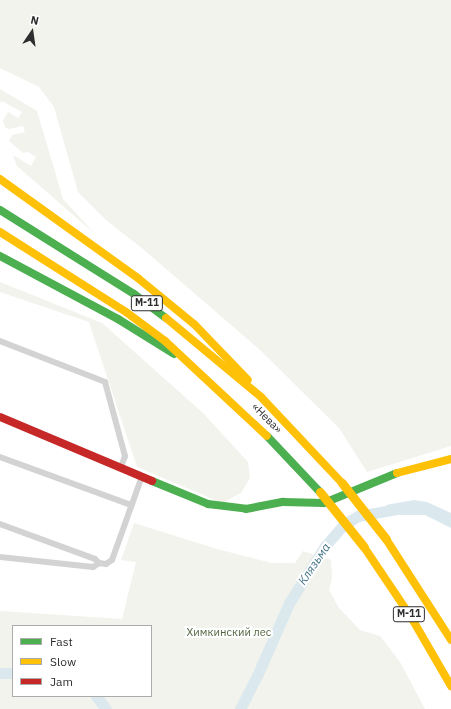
<!DOCTYPE html>
<meta charset="utf-8">
<style>
body{margin:0}
#map{position:relative;width:451px;height:709px;overflow:hidden;background:#fff;font-family:"IBM Plex Sans",sans-serif}
div>[style]{position:absolute}
[style*='--x']{left:calc(var(--x)*1px);top:calc(var(--y)*1px);width:calc(var(--w)*1px);rotate:calc(var(--a)*1deg)}
.green>*{inset:0;background:#f1f3ec}
.water>*{inset:0;background:#dbe9ef}
.river>*{height:11px;margin:-5.5px;padding:0 5.5px;transform-origin:5.5px;border-radius:5.5px;background:#dbe9ef}
.street>*{height:6px;margin:-3px;padding:0 3px;transform-origin:3px;border-radius:3px;background:#d3d3d3}
.fast>*{height:8px;margin:-4px;padding:0 4px;transform-origin:4px;border-radius:4px;background:#4caf50}
.slow>*{height:8px;margin:-4px;padding:0 4px;transform-origin:4px;border-radius:4px;background:#ffc107}
.jam>*{height:8px;margin:-4px;padding:0 4px;transform-origin:4px;border-radius:4px;background:#c62828}
.slow-bridge>*{height:9px;margin:-4.5px;padding:0 4.5px;transform-origin:4.5px;border-radius:4.5px;background:#ffc107}
span{translate:-50% -50%;white-space:nowrap;text-align:center;line-height:1.15;-webkit-text-stroke:4px #fff;paint-order:stroke}
.shield-label span{padding:1px 3px;background:#fff;border:1px solid;border-radius:3px;-webkit-text-stroke-width:0}
.shield-label{font-size:10px;color:#2e2e2e;font-weight:700}
.street-label{font-size:11px;color:#2e2e2e}
.park-label{font-size:11px;color:#546540}
.water-label{font-size:12px;color:#447388;font-style:italic}
.legend{position:absolute;left:12px;top:625px;width:140px;height:72px;box-sizing:border-box;background:#fff;border:1px solid #ababab;margin:0;padding:5px 7px;list-style:none;font-size:12px;color:#2e2e2e}
.legend li{display:flex;align-items:center;gap:8px;height:20px}
.legend b{width:20px;border:1px solid #ababab}
.north{position:absolute;left:12px;top:12px;width:40px;height:40px;-webkit-text-stroke:3px #fff;paint-order:stroke;rotate:13deg;font-size:11px;font-weight:700;line-height:16px;text-align:center;color:#2e2e2e}
.north::after{content:'';display:block;margin:auto;width:14px;height:18px;background:#2e2e2e;clip-path:polygon(50% 0,100% 100%,50% 72%,0 100%)}
</style>
<div id="map">
<div class="green">
<i style="clip-path:polygon(0 0,451px 0,451px 446px,367px 472px,339px 428px,260px 350px,143px 249px,106px 220px,78px 192px,54px 107px,39px 87px,0 68px)"></i>
<i style="clip-path:polygon(0 89px,37px 111px,63px 199px,95px 234px,17px 166px,13px 155px,31px 166px,36px 157px,28px 152px,23px 153px,9px 141px,12px 135px,25px 132px,23px 126px,8px 129px,5px 127px,3px 121px,8px 112px,18px 118px,22px 112px,2px 101px,0 103px)"></i>
<i style="clip-path:polygon(0 282px,102px 323px,203px 413px,248px 462px,250px 478px,241px 493px,222px 503px,137px 467px,89px 322px,0 292px)"></i>
<i style="clip-path:polygon(evenodd,134px 523px,217px 549px,272px 563px,295px 563px,303px 551px,331px 560px,332px 578px,329px 590px,339px 608px,360px 630px,380px 636px,400px 662px,425px 709px,0 709px,0 611px,122px 619px,136px 562px,121px 560px,134px 523px,13px 626px,151px 626px,151px 696px,13px 696px,13px 626px)"></i>
</div>
<div class="water">
<i style="clip-path:polygon(414px 500px,427px 502px,451px 513px,451px 528px,425px 515px,392px 515px,386px 505px)"></i>
</div>
<div class="river">
<i style="--x:0;--y:673;--w:13;--a:0"></i>
<i style="--x:96;--y:696;--w:16;--a:52"></i>
<i style="--x:240;--y:709;--w:37;--a:-63"></i>
<i style="--x:257;--y:676;--w:80;--a:-66.3"></i>
<i style="--x:289;--y:603;--w:67;--a:-57.7"></i>
<i style="--x:325;--y:546;--w:28;--a:-49"></i>
<i style="--x:343;--y:525;--w:17;--a:-31"></i>
<i style="--x:358;--y:516;--w:46;--a:-10.1"></i>
</div>
<div class="street">
<i style="--x:0;--y:341;--w:113;--a:21.3"></i>
<i style="--x:105;--y:382;--w:77;--a:74.9"></i>
<i style="--x:125;--y:456;--w:12;--a:110"></i>
<i style="--x:0;--y:457;--w:140;--a:20.1"></i>
<i style="--x:0;--y:524;--w:101;--a:20.2"></i>
<i style="--x:95;--y:559;--w:6;--a:45"></i>
<i style="--x:99;--y:563;--w:7;--a:146"></i>
<i style="--x:93;--y:567;--w:94;--a:-173.9"></i>
<i style="--x:99;--y:563;--w:7;--a:8"></i>
<i style="--x:106;--y:564;--w:7;--a:-34"></i>
<i style="--x:112;--y:560;--w:89;--a:-70.3"></i>
</div>
<div class="fast">
<i style="--x:0;--y:210;--w:158;--a:32.1"></i>
<i style="--x:134;--y:294;--w:40;--a:37"></i>
<i style="--x:0;--y:256;--w:134;--a:28.1"></i>
<i style="--x:118;--y:319;--w:66;--a:32"></i>
<i style="--x:267;--y:436;--w:77;--a:46.6"></i>
<i style="--x:152;--y:481;--w:61;--a:22.3"></i>
<i style="--x:208;--y:504;--w:38;--a:7"></i>
<i style="--x:246;--y:509;--w:38;--a:-11"></i>
<i style="--x:283;--y:502;--w:41;--a:1.4"></i>
<i style="--x:324;--y:503;--w:79;--a:-22.3"></i>
</div>
<div class="slow">
<i style="--x:0;--y:179;--w:171;--a:35.7"></i>
<i style="--x:139;--y:279;--w:72;--a:39.4"></i>
<i style="--x:195;--y:325;--w:76;--a:46.1"></i>
<i style="--x:0;--y:232;--w:149;--a:32.4"></i>
<i style="--x:126;--y:312;--w:49;--a:36.6"></i>
<i style="--x:165;--y:341;--w:139;--a:43"></i>
<i style="--x:166;--y:318;--w:124;--a:39.7"></i>
<i style="--x:261;--y:397;--w:118;--a:46.7"></i>
<i style="--x:397;--y:473;--w:56;--a:-14.5"></i>
<i style="--x:386;--y:539;--w:120;--a:57.2"></i>
<i style="--x:364;--y:547;--w:84;--a:56.1"></i>
<i style="--x:411;--y:617;--w:80;--a:59.9"></i>
</div>
<div class="jam">
<i style="--x:0;--y:417;--w:165;--a:22.8"></i>
</div>
<div class="slow-bridge">
<i style="--x:342;--y:483;--w:71;--a:51.8"></i>
<i style="--x:320;--y:492;--w:70;--a:51.3"></i>
</div>
<div class="shield-label">
<span style="left:147px;top:303px">М-11</span>
<span style="left:409px;top:614px">М-11</span>
</div>
<div class="street-label">
<span style="left:267px;top:418px;rotate:45deg">«Нева»</span>
</div>
<div class="park-label">
<span style="left:229px;top:632px">Химкинский лес</span>
</div>
<div class="water-label">
<span style="left:314px;top:564px;rotate:-56deg">Клязьма</span>
</div>
<ul class="legend">
<li><b style="height:5px;background:#4caf50"></b>Fast</li>
<li><b style="height:5px;background:#ffc107"></b>Slow</li>
<li><b style="height:5px;background:#c62828"></b>Jam</li>
</ul>
<div class="north">N</div>
</div>
